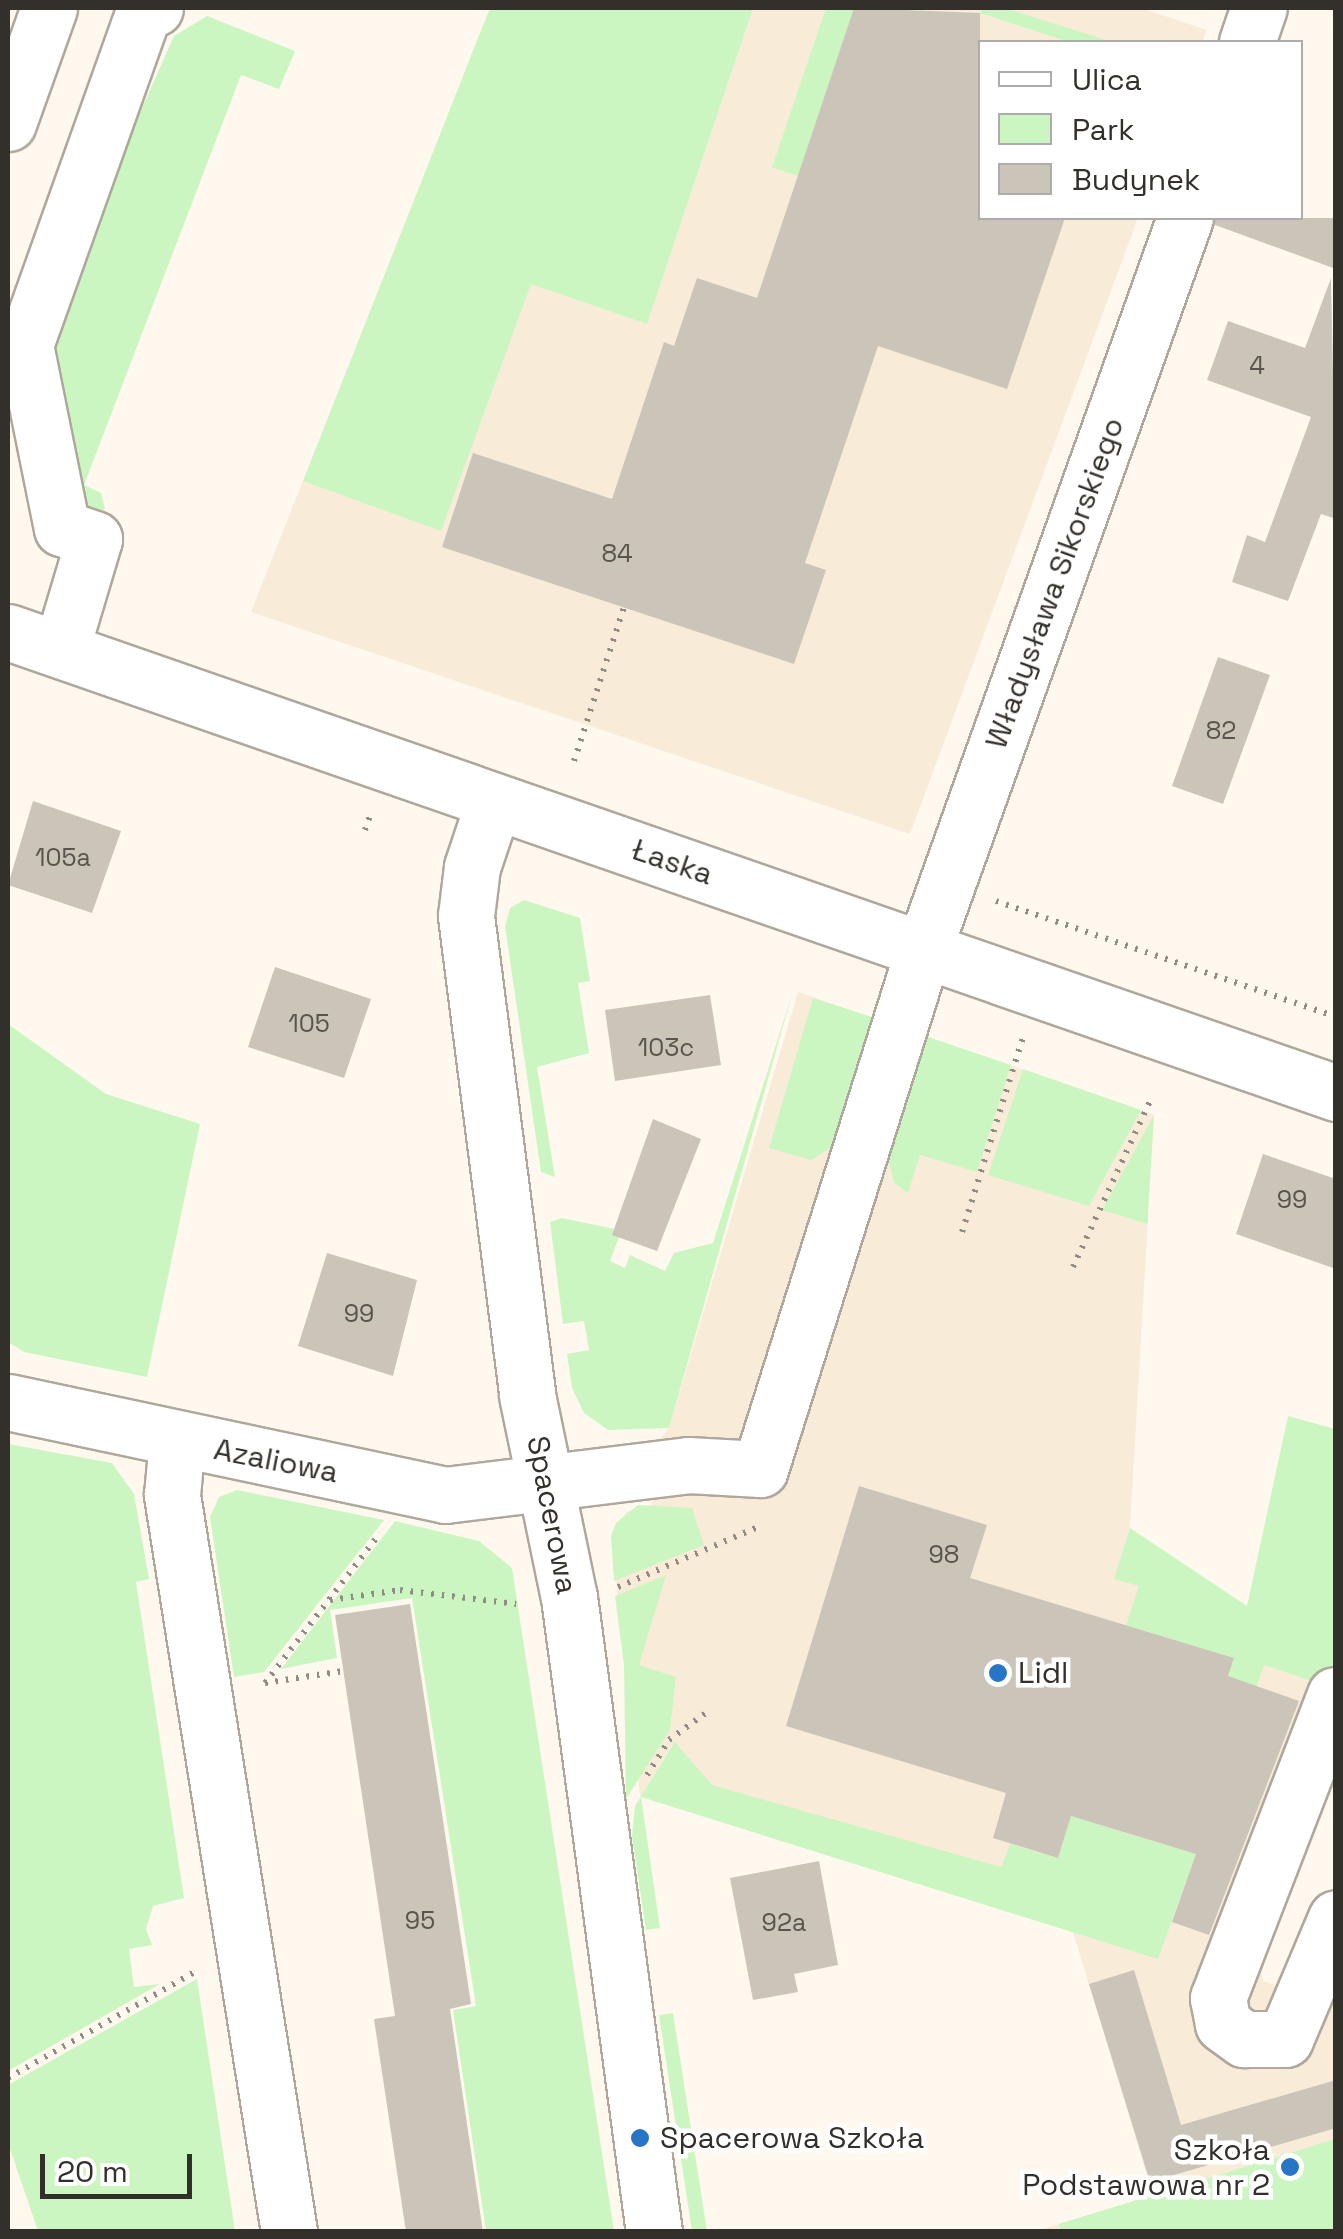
<!DOCTYPE html>
<meta charset="utf-8">
<style>
body{margin:0}
#map{position:relative;width:1343px;height:2239px;overflow:hidden;background:#fef8ee;font-family:"Space Grotesk",sans-serif}
div>[style]{position:absolute}
[style*='--x']{left:calc(var(--x)*1px);top:calc(var(--y)*1px);width:calc(var(--w)*1px);rotate:calc(var(--a)*1deg)}
.built>*{inset:0;background:#f8ecd9}
.green>*{inset:0;background:#ccf6c1}
.building>*{inset:0;background:#cbc4b8}
.path>*{height:6px;margin-top:-3px;transform-origin:0;background:repeating-linear-gradient(90deg,#908c85 0 2.5px,transparent 0 10.5px)}
.roads{filter:drop-shadow(2px 0 #afa79c) drop-shadow(-2px 0 #afa79c) drop-shadow(0 2px #afa79c) drop-shadow(0 -2px #afa79c)}
.minor>*{height:55px;margin:-27.5px;padding:0 27.5px;transform-origin:27.5px;border-radius:27.5px;background:#fff}
.dots>*{width:28px;height:28px;translate:-50% -50%;box-sizing:border-box;border:5px solid #fff;border-radius:50%}
span{translate:-50% -50%;white-space:nowrap;text-align:center;line-height:1.15;-webkit-text-stroke:9px #fff;paint-order:stroke}
.number-label{font-size:25px;color:#59554e}
.number-label span{-webkit-text-stroke-width:0}
.street-label{font-size:30px;color:#33302b}
.poi-label{font-size:30px;color:#33302b}
.left{translate:0 -50%;text-align:left}
.right{translate:-100% -50%;text-align:right}
.frame{position:absolute;inset:0;border:10px solid #33302b;pointer-events:none}
.legend{position:absolute;left:978px;top:40px;width:325px;height:180px;box-sizing:border-box;background:#fff;border:2px solid #adacaa;margin:0;padding:12px 18px;list-style:none;font-size:30px;color:#33302b}
.legend li{display:flex;align-items:center;gap:20px;height:50px}
.legend b{width:50px;border:2px solid #adacaa}
.scale{position:absolute;left:40px;top:2154px;width:152px;height:45px;box-sizing:border-box;border:5px solid #33302b;border-top:0;padding-left:12px;font-size:30px;line-height:35px;white-space:nowrap;color:#33302b;-webkit-text-stroke:8px #fff;paint-order:stroke}
</style>
<div id="map">
<div class="built">
<i style="clip-path:polygon(490px 8px,1141px 8px,1207px 30px,1202px 42px,981px 42px,981px 218px,1138px 218px,910px 834px,251px 612px)"></i>
<i style="clip-path:polygon(798px 992px,1154px 1115px,1130px 1528px,1277px 1628px,1335px 1689px,1259px 1962px,1263px 1981px,1335px 2003px,1335px 2231px,1036px 2231px,1153px 2195px,1072px 1929px,640px 1796px,611px 1536px,626px 1512px,651px 1505px,660px 1490px,659px 1440px,669px 1428px)"></i>
</div>
<div class="green">
<i style="clip-path:polygon(490px 8px,753px 8px,647px 324px,531px 284px,441px 531px,303px 481px)"></i>
<i style="clip-path:polygon(826px 8px,854px 8px,798px 176px,772px 167px)"></i>
<i style="clip-path:polygon(982px 8px,1005px 8px,1106px 40px,1069px 42px,980px 13px)"></i>
<i style="clip-path:polygon(207px 16px,295px 51px,279px 89px,241px 75px,84px 485px,101px 493px,105px 509px,81px 527px,39px 340px,174px 36px)"></i>
<i style="clip-path:polygon(524px 900px,580px 918px,590px 981px,578px 983px,589px 1053px,537px 1067px,555px 1177px,541px 1172px,505px 926px,510px 908px)"></i>
<i style="clip-path:polygon(793px 991px,669px 1428px,608px 1430px,584px 1413px,572px 1388px,567px 1354px,589px 1350px,584px 1321px,563px 1324px,550px 1222px,562px 1218px,615px 1229px,619px 1237px,610px 1261px,625px 1268px,630px 1255px,665px 1271px,674px 1253px,713px 1243px)"></i>
<i style="clip-path:polygon(813px 998px,878px 1019px,840px 1142px,811px 1160px,769px 1148px)"></i>
<i style="clip-path:polygon(8px 1024px,106px 1094px,200px 1124px,147px 1377px,24px 1352px,8px 1342px)"></i>
<i style="clip-path:polygon(922px 1035px,1011px 1065px,977px 1172px,920px 1155px,908px 1193px,894px 1183px,886px 1151px)"></i>
<i style="clip-path:polygon(1023px 1069px,1141px 1110px,1089px 1206px,988px 1175px)"></i>
<i style="clip-path:polygon(1154px 1115px,1148px 1212px,1148px 1224px,1102px 1210px)"></i>
<i style="clip-path:polygon(1288px 1416px,1335px 1429px,1335px 1689px,1264px 1665px,1158px 1959px,641px 1797px,660px 1928px,646px 1930px,632px 1836px,635px 1806px,675px 1742px,712px 1785px,1001px 1867px,1010px 1844px,1058px 1858px,1071px 1816px,1175px 1848px,1234px 1658px,1126px 1625px,1139px 1586px,1114px 1579px,1130px 1528px,1247px 1606px)"></i>
<i style="clip-path:polygon(8px 1444px,112px 1463px,134px 1494px,149px 1579px,136px 1582px,184px 1898px,153px 1906px,146px 1929px,152px 1945px,129px 1949px,134px 1987px,160px 1984px,8px 2071px)"></i>
<i style="clip-path:polygon(237px 1490px,384px 1520px,264px 1672px,234px 1677px,210px 1517px,219px 1497px)"></i>
<i style="clip-path:polygon(638px 1505px,692px 1508px,704px 1545px,614px 1581px,611px 1536px,616px 1523px)"></i>
<i style="clip-path:polygon(395px 1521px,479px 1541px,512px 1568px,614px 2231px,486px 2231px,453px 2010px,476px 2006px,412px 1598px,330px 1610px,337px 1658px,281px 1669px)"></i>
<i style="clip-path:polygon(666px 1575px,639px 1665px,676px 1677px,670px 1730px,626px 1799px,624px 1665px,615px 1596px)"></i>
<i style="clip-path:polygon(197px 1979px,235px 2231px,38px 2231px,8px 2143px,8px 2085px)"></i>
<i style="clip-path:polygon(673px 2013px,707px 2231px,692px 2231px,659px 2015px)"></i>
<i style="clip-path:polygon(1335px 2139px,1335px 2231px,1061px 2232px,1059px 2224px)"></i>
</div>
<div class="building">
<i style="clip-path:polygon(854px 8px,980px 13px,980px 218px,1065px 218px,1007px 389px,878px 346px,805px 563px,826px 570px,794px 664px,442px 547px,473px 453px,612px 499px,664px 342px,674px 346px,697px 278px,757px 298px)"></i>
<i style="clip-path:polygon(1215px 218px,1336px 218px,1336px 269px,1215px 225px)"></i>
<i style="clip-path:polygon(1331px 278px,1336px 519px,1321px 514px,1288px 601px,1232px 582px,1247px 535px,1265px 542px,1311px 417px,1207px 380px,1228px 321px,1305px 348px)"></i>
<i style="clip-path:polygon(1218px 657px,1270px 675px,1223px 804px,1172px 786px)"></i>
<i style="clip-path:polygon(33px 801px,121px 831px,92px 913px,8px 885px)"></i>
<i style="clip-path:polygon(275px 967px,371px 999px,344px 1078px,248px 1047px)"></i>
<i style="clip-path:polygon(710px 995px,721px 1065px,615px 1081px,605px 1010px)"></i>
<i style="clip-path:polygon(653px 1119px,701px 1139px,657px 1251px,612px 1235px)"></i>
<i style="clip-path:polygon(1263px 1154px,1336px 1179px,1336px 1269px,1236px 1234px)"></i>
<i style="clip-path:polygon(327px 1253px,417px 1280px,393px 1376px,298px 1346px)"></i>
<i style="clip-path:polygon(859px 1486px,987px 1525px,970px 1578px,1234px 1658px,1228px 1676px,1299px 1701px,1209px 1935px,1172px 1922px,1196px 1854px,1071px 1816px,1058px 1858px,993px 1838px,1006px 1793px,786px 1726px)"></i>
<i style="clip-path:polygon(410px 1604px,471px 2004px,450px 2009px,483px 2232px,406px 2232px,374px 2019px,395px 2016px,335px 1615px)"></i>
<i style="clip-path:polygon(819px 1861px,838px 1965px,794px 1974px,798px 1992px,753px 2000px,730px 1878px)"></i>
<i style="clip-path:polygon(1134px 1970px,1181px 2125px,1336px 2080px,1336px 2128px,1150px 2182px,1089px 1984px)"></i>
</div>
<div class="path">
<i style="--x:574;--y:761;--w:162;--a:-72"></i>
<i style="--x:365;--y:830;--w:18;--a:-71"></i>
<i style="--x:996;--y:901;--w:359;--a:18.8"></i>
<i style="--x:962;--y:1232;--w:204;--a:-72.6"></i>
<i style="--x:1073;--y:1267;--w:185;--a:-65.1"></i>
<i style="--x:618;--y:1587;--w:155;--a:-23.2"></i>
<i style="--x:330;--y:1600;--w:71;--a:-8.1"></i>
<i style="--x:400;--y:1590;--w:117;--a:6.9"></i>
<i style="--x:265;--y:1683;--w:189;--a:-52.5"></i>
<i style="--x:265;--y:1683;--w:79;--a:-8.7"></i>
<i style="--x:647;--y:1775;--w:41;--a:-57.8"></i>
<i style="--x:669;--y:1740;--w:47;--a:-36.4"></i>
<i style="--x:8;--y:2078;--w:216;--a:-29.6"></i>
</div>
<div class="roads">
<div class="minor">
<i style="--x:1247;--y:42;--w:36;--a:-71"></i>
<i style="--x:8;--y:123;--w:122;--a:-70.4"></i>
<i style="--x:8;--y:339;--w:18;--a:19"></i>
<i style="--x:25;--y:345;--w:352;--a:-70.4"></i>
<i style="--x:143;--y:13;--w:13;--a:-23"></i>
<i style="--x:25;--y:345;--w:187;--a:78.6"></i>
<i style="--x:62;--y:528;--w:34;--a:19"></i>
<i style="--x:94;--y:539;--w:116;--a:106.6"></i>
<i style="--x:8;--y:632;--w:1406;--a:19.14"></i>
<i style="--x:494;--y:801;--w:70;--a:108.4"></i>
<i style="--x:472;--y:867;--w:49;--a:97"></i>
<i style="--x:466;--y:916;--w:483;--a:82.7"></i>
<i style="--x:527;--y:1395;--w:206;--a:78.3"></i>
<i style="--x:569;--y:1597;--w:641;--a:82.38"></i>
<i style="--x:8;--y:1402;--w:447;--a:12"></i>
<i style="--x:445;--y:1495;--w:245;--a:-7"></i>
<i style="--x:688;--y:1465;--w:72;--a:3.2"></i>
<i style="--x:760;--y:1469;--w:546;--a:-72.53"></i>
<i style="--x:924;--y:948;--w:775;--a:-70.33"></i>
<i style="--x:177;--y:1441;--w:54;--a:95.3"></i>
<i style="--x:172;--y:1495;--w:746;--a:80.98"></i>
<i style="--x:1335;--y:1695;--w:325;--a:111.1"></i>
<i style="--x:1218;--y:1998;--w:26;--a:79"></i>
<i style="--x:1223;--y:2024;--w:26;--a:36"></i>
<i style="--x:1244;--y:2039;--w:41;--a:0"></i>
<i style="--x:1285;--y:2039;--w:131;--a:-67.1"></i>
</div>
</div>
<div class="dots">
<i style="left:998px;top:1673px;background:#2775c5"></i>
<i style="left:640px;top:2138px;background:#2775c5"></i>
<i style="left:1290px;top:2167px;background:#2775c5"></i>
</div>
<div class="number-label">
<span style="left:1257px;top:365px">4</span>
<span style="left:617px;top:553px">84</span>
<span style="left:1221px;top:730px">82</span>
<span style="left:63px;top:857px">105a</span>
<span style="left:309px;top:1023px">105</span>
<span style="left:666px;top:1047px">103c</span>
<span style="left:1292px;top:1199px">99</span>
<span style="left:359px;top:1313px">99</span>
<span style="left:944px;top:1554px">98</span>
<span style="left:420px;top:1920px">95</span>
<span style="left:784px;top:1922px">92a</span>
</div>
<div class="street-label">
<span style="left:1055px;top:583px;rotate:-70deg">Władysława Sikorskiego</span>
<span style="left:672px;top:862px;rotate:19deg">Łaska</span>
<span style="left:276px;top:1461px;rotate:11deg">Azaliowa</span>
<span style="left:552px;top:1515px;rotate:79deg">Spacerowa</span>
</div>
<div class="poi-label">
<span class="left" style="left:1018px;top:1673px">Lidl</span>
<span class="left" style="left:660px;top:2138px">Spacerowa Szkoła</span>
<span class="right" style="left:1270px;top:2167px">Szkoła<br>Podstawowa nr 2</span>
</div>
<div class="frame"></div>
<ul class="legend">
<li><b style="height:12px;background:#fff"></b>Ulica</li>
<li><b style="height:28px;background:#ccf6c1"></b>Park</li>
<li><b style="height:28px;background:#cbc4b8"></b>Budynek</li>
</ul>
<div class="scale">20 m</div>
</div>
